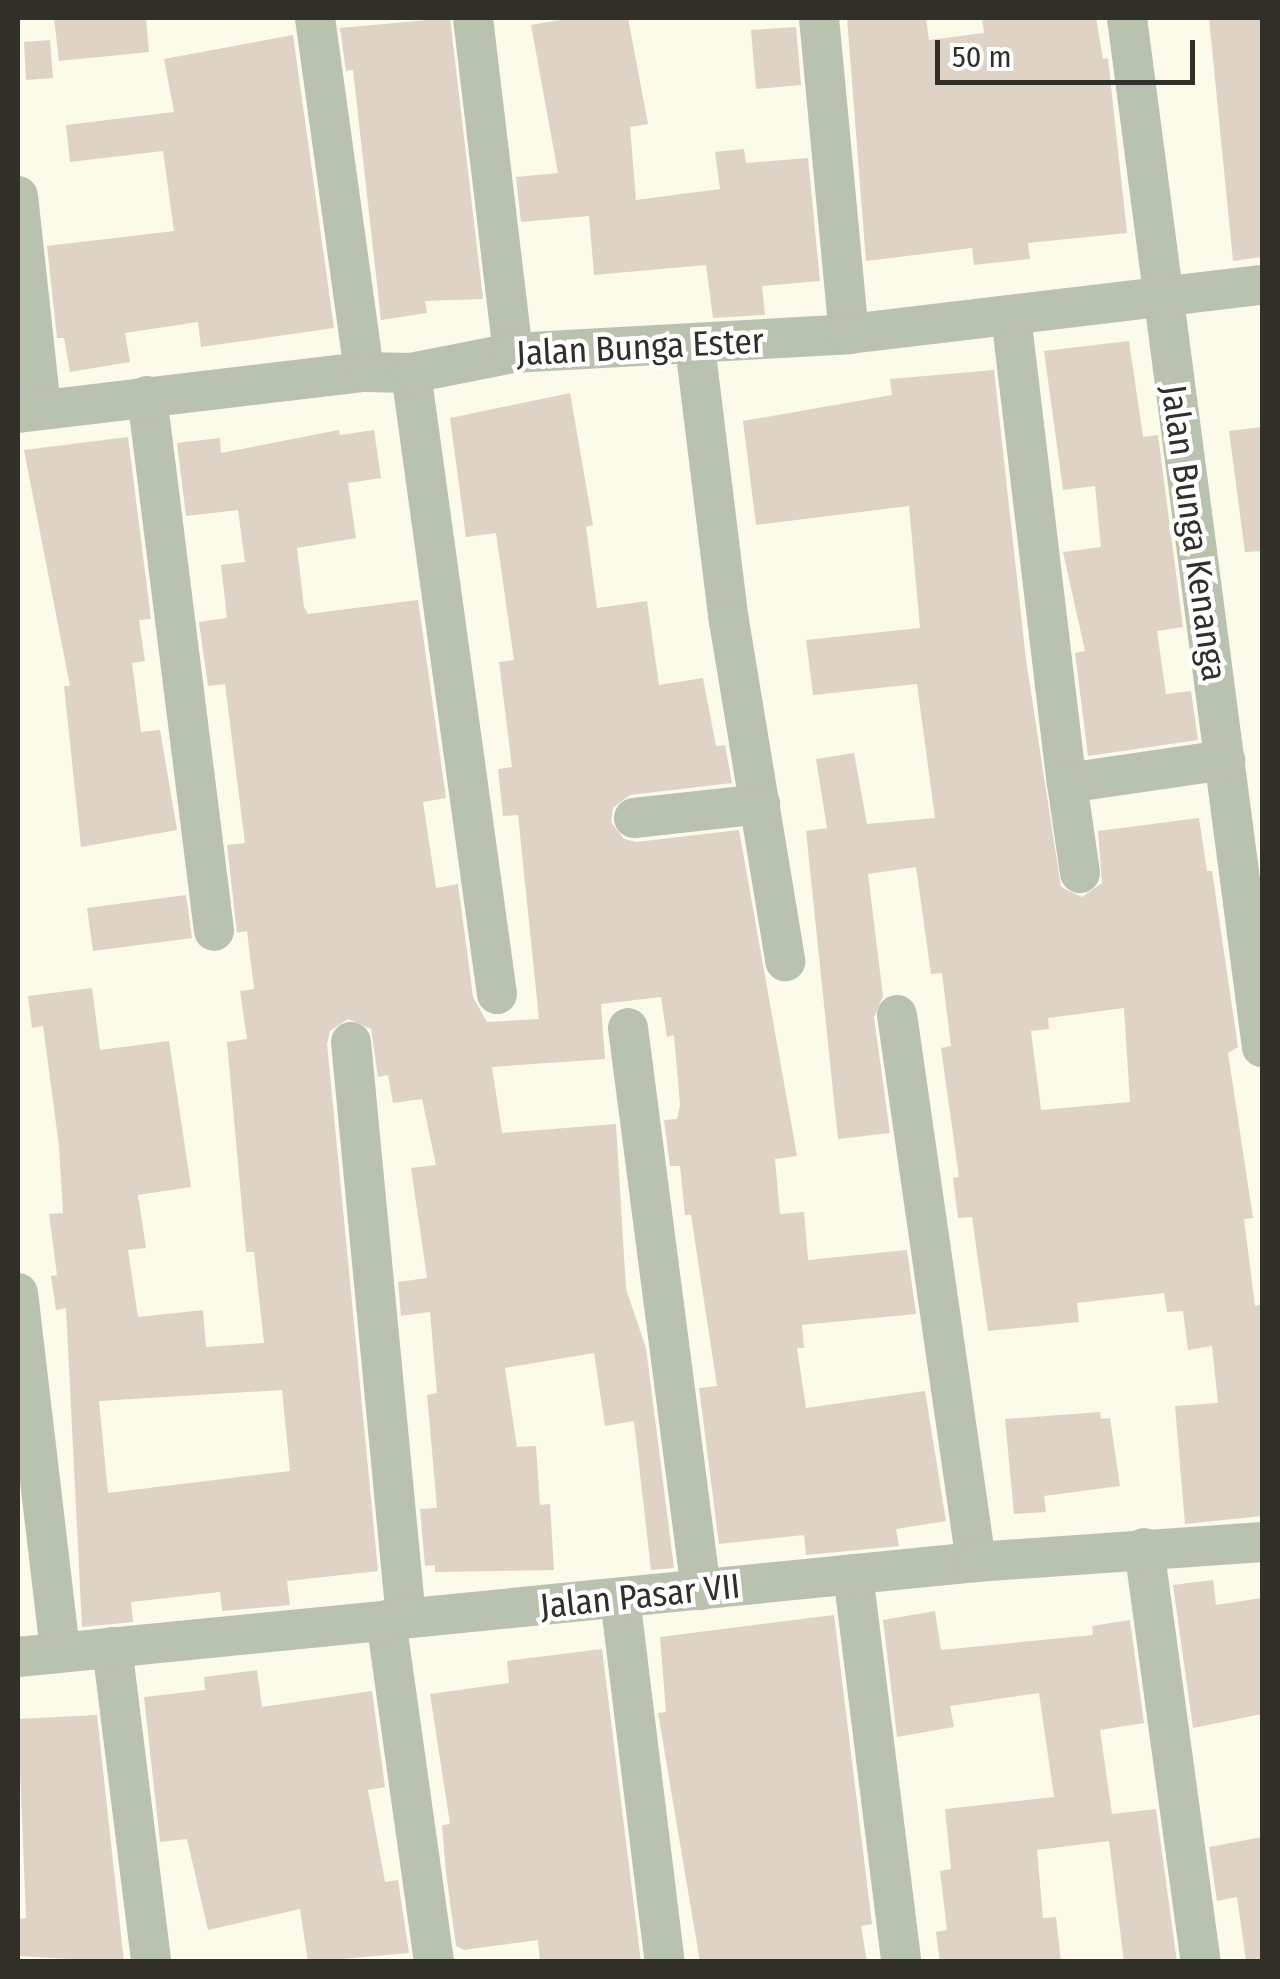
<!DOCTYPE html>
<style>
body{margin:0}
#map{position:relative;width:1280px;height:1979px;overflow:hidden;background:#fcfae9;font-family:"Fira Sans Condensed",sans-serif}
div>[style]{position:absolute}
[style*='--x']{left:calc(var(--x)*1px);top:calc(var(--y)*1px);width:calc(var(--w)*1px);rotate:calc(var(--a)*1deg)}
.building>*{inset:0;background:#ded3c5}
.minor>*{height:40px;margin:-20px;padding:0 20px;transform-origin:20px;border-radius:20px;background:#b9c1af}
span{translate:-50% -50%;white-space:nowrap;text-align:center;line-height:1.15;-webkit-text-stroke:9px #fff;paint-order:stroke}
.street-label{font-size:35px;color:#302f28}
.frame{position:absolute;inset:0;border:20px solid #302f28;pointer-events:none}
.scale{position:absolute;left:935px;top:40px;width:260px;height:45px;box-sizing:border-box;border:5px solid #302f28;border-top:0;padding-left:12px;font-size:30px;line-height:35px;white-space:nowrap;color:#302f28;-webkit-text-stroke:8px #fff;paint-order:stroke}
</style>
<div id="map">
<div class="building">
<i style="clip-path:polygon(54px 18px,146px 18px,149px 52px,59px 61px)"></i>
<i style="clip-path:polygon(450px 18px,483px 299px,425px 301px,427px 313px,381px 320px,353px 70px,346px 71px,340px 28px)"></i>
<i style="clip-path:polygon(572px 18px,628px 18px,648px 124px,630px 127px,636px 200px,720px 189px,715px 152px,744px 149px,746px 163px,808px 158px,820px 281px,762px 286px,765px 315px,713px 318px,706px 265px,594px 275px,589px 216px,521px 222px,516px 177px,558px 173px,531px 25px)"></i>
<i style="clip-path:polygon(847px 18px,926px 18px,929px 40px,984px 33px,982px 18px,1096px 18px,1103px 59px,1108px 58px,1127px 233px,1028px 243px,1030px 259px,974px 265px,972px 248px,866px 261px)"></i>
<i style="clip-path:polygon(1209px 18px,1262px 18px,1262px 257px,1233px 261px)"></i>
<i style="clip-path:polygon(796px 27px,801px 85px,756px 89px,751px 30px)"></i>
<i style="clip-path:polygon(293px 35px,334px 328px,201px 347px,198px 322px,125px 333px,130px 362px,70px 372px,64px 338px,57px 338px,47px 246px,174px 231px,163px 151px,70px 162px,66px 125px,174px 112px,164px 59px)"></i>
<i style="clip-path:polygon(50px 40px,53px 78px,26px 80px,24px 42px)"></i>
<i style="clip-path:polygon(1129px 341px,1143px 437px,1158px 435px,1183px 627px,1157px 631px,1166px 694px,1191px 691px,1198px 740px,1088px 756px,1075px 653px,1085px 651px,1063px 552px,1101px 547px,1095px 486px,1063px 490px,1044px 351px)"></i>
<i style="clip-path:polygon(evenodd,994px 370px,1026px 660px,1061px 887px,1082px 897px,1102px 883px,1098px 831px,1199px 818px,1207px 871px,1212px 871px,1238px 1047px,1228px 1053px,1253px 1218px,1244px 1219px,1255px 1306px,1262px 1304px,1262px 1516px,1185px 1524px,1175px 1406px,1218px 1403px,1212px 1346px,1188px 1350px,1183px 1311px,1167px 1312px,1164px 1293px,1077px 1303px,1079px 1322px,988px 1331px,972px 1217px,958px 1218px,953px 1178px,959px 1177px,941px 1048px,951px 1046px,942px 973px,931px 974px,916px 867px,868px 874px,883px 996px,874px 1018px,890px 1133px,838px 1139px,806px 831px,827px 828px,816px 759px,854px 753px,867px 824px,935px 818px,917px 684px,813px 695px,806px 640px,920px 628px,909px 506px,756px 525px,743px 421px,892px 395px,890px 379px,994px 370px,1124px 1008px,1130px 1102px,1041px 1110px,1031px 1031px,1049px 1029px,1048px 1018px,1124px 1008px)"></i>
<i style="clip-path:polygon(evenodd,570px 393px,593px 525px,586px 527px,597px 608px,647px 601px,659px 685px,703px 678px,716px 746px,725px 745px,732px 783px,630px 795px,613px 808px,611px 822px,624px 839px,636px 842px,739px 830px,797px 1156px,775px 1159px,780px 1214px,804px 1212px,808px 1260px,907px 1250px,916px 1314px,802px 1325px,804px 1348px,797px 1348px,806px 1408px,925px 1391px,946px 1521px,896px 1529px,899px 1546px,806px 1555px,804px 1535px,719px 1544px,699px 1388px,717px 1386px,691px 1215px,685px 1215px,680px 1166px,670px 1166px,664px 1120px,677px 1119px,680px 1105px,674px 1035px,667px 1037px,661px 997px,601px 1004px,605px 1059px,492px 1067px,502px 1133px,616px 1124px,626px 1289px,646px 1348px,674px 1568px,651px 1570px,634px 1421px,605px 1426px,594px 1353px,505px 1368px,517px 1447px,536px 1446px,540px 1505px,550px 1504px,554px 1570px,435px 1572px,435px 1565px,425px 1566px,420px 1509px,437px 1508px,427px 1395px,437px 1393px,430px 1312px,401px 1316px,398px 1282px,427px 1278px,411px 1168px,436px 1165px,422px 1099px,393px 1103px,388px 1075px,378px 1077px,371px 1029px,348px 1019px,330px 1031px,327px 1044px,378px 1571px,287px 1581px,290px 1605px,222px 1611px,220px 1592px,131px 1602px,133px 1622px,82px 1627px,66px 1308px,56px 1310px,51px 1276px,57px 1275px,49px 1214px,63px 1213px,59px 1146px,43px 1026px,32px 1028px,28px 996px,92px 988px,100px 1050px,169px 1041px,191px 1187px,138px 1195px,146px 1248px,128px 1250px,138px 1317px,203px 1310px,206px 1347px,264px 1343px,254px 1252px,246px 1252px,227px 1042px,247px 1039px,240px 991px,254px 989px,247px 931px,237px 933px,227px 845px,245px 843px,225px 684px,208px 686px,199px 622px,227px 618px,221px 565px,245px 562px,238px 510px,186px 516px,177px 443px,220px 438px,221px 453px,339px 430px,340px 435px,374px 430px,381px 478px,348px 483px,356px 538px,297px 548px,304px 607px,308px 614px,418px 600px,446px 798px,423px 802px,436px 888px,458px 884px,473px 997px,487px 1022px,539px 1019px,518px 815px,503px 816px,498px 769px,512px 767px,499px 662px,514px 660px,496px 533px,466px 537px,450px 418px,570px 393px,282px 1390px,290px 1471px,108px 1493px,99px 1401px,282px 1390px)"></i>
<i style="clip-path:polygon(1262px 427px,1262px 551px,1245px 552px,1229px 431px)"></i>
<i style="clip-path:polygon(128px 437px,151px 619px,139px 620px,145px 661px,132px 663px,141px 732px,160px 730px,177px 830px,81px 847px,64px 686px,70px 686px,24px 450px)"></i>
<i style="clip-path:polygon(186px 895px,192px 938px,93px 951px,87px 908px)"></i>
<i style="clip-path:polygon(1100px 1412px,1101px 1419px,1110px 1418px,1120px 1486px,1044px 1496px,1046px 1512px,1014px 1514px,1005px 1419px)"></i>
<i style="clip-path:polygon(1213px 1580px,1216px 1605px,1262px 1598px,1262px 1714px,1193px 1728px,1173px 1585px)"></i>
<i style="clip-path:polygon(935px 1611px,941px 1650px,1093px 1635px,1092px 1626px,1130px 1620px,1144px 1723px,1100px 1730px,1112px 1814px,1156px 1809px,1177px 1962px,1124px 1962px,1109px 1841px,1037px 1850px,1043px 1918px,1056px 1917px,1061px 1962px,940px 1962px,936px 1932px,947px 1930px,940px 1871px,951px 1869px,945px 1809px,1054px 1797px,1039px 1693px,950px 1706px,954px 1727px,897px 1737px,883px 1620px)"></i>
<i style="clip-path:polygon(834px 1615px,872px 1924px,861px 1926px,867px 1962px,700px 1962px,658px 1713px,666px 1712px,660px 1637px)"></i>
<i style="clip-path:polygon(602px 1649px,641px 1962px,540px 1962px,538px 1940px,464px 1950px,456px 1946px,446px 1873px,442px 1825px,450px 1824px,430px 1694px,509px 1683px,507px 1661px)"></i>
<i style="clip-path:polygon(257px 1670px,262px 1707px,372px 1691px,385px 1787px,368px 1790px,385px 1882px,398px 1880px,409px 1953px,308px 1962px,300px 1909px,208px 1930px,187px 1839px,160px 1842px,144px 1697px,205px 1690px,204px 1677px)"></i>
<i style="clip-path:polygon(97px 1715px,124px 1962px,18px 1956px,18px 1919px,26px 1918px,18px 1719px)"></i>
<i style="clip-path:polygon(1262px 1837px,1262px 1959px,1246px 1960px,1237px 1897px,1217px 1901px,1209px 1847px)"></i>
</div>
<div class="minor">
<i style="--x:315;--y:18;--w:357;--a:82.1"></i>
<i style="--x:473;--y:18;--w:337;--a:83.2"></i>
<i style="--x:819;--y:18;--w:317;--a:84.6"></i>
<i style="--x:1127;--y:18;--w:1038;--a:82.53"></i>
<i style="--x:18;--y:196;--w:214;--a:83.8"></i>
<i style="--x:1011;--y:316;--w:470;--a:83.2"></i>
<i style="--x:1067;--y:783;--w:160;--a:-8.3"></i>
<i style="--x:695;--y:346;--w:277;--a:83"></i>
<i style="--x:729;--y:621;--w:345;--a:80.6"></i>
<i style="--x:411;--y:373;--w:627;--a:82.12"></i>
<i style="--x:147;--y:396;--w:539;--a:82.86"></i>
<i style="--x:18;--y:413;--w:348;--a:-6.8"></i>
<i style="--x:364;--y:372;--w:47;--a:1.2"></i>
<i style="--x:411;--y:373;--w:104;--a:-11.1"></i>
<i style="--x:513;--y:353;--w:337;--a:-3.2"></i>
<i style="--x:849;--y:334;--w:416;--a:-6.8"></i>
<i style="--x:1067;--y:783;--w:91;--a:81.8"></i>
<i style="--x:634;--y:818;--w:127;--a:-6.3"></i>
<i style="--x:897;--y:1015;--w:553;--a:81.78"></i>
<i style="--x:628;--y:1028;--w:567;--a:82.6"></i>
<i style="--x:351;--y:1042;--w:579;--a:84.55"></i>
<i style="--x:18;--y:1293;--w:361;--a:83.3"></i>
<i style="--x:1144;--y:1548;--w:418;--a:82.2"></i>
<i style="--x:853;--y:1574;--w:391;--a:82.9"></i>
<i style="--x:620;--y:1598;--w:367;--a:83"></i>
<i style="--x:386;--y:1620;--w:345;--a:82"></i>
<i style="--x:112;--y:1647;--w:317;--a:82.9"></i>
<i style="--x:18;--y:1657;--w:963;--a:-5.66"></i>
<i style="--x:976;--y:1562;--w:287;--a:-4"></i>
</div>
<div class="street-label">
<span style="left:640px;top:347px;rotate:-3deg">Jalan Bunga Ester</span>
<span style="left:1194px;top:533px;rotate:82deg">Jalan Bunga Kenanga</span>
<span style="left:640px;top:1596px;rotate:-6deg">Jalan Pasar VII</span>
</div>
<div class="frame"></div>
<div class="scale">50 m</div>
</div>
